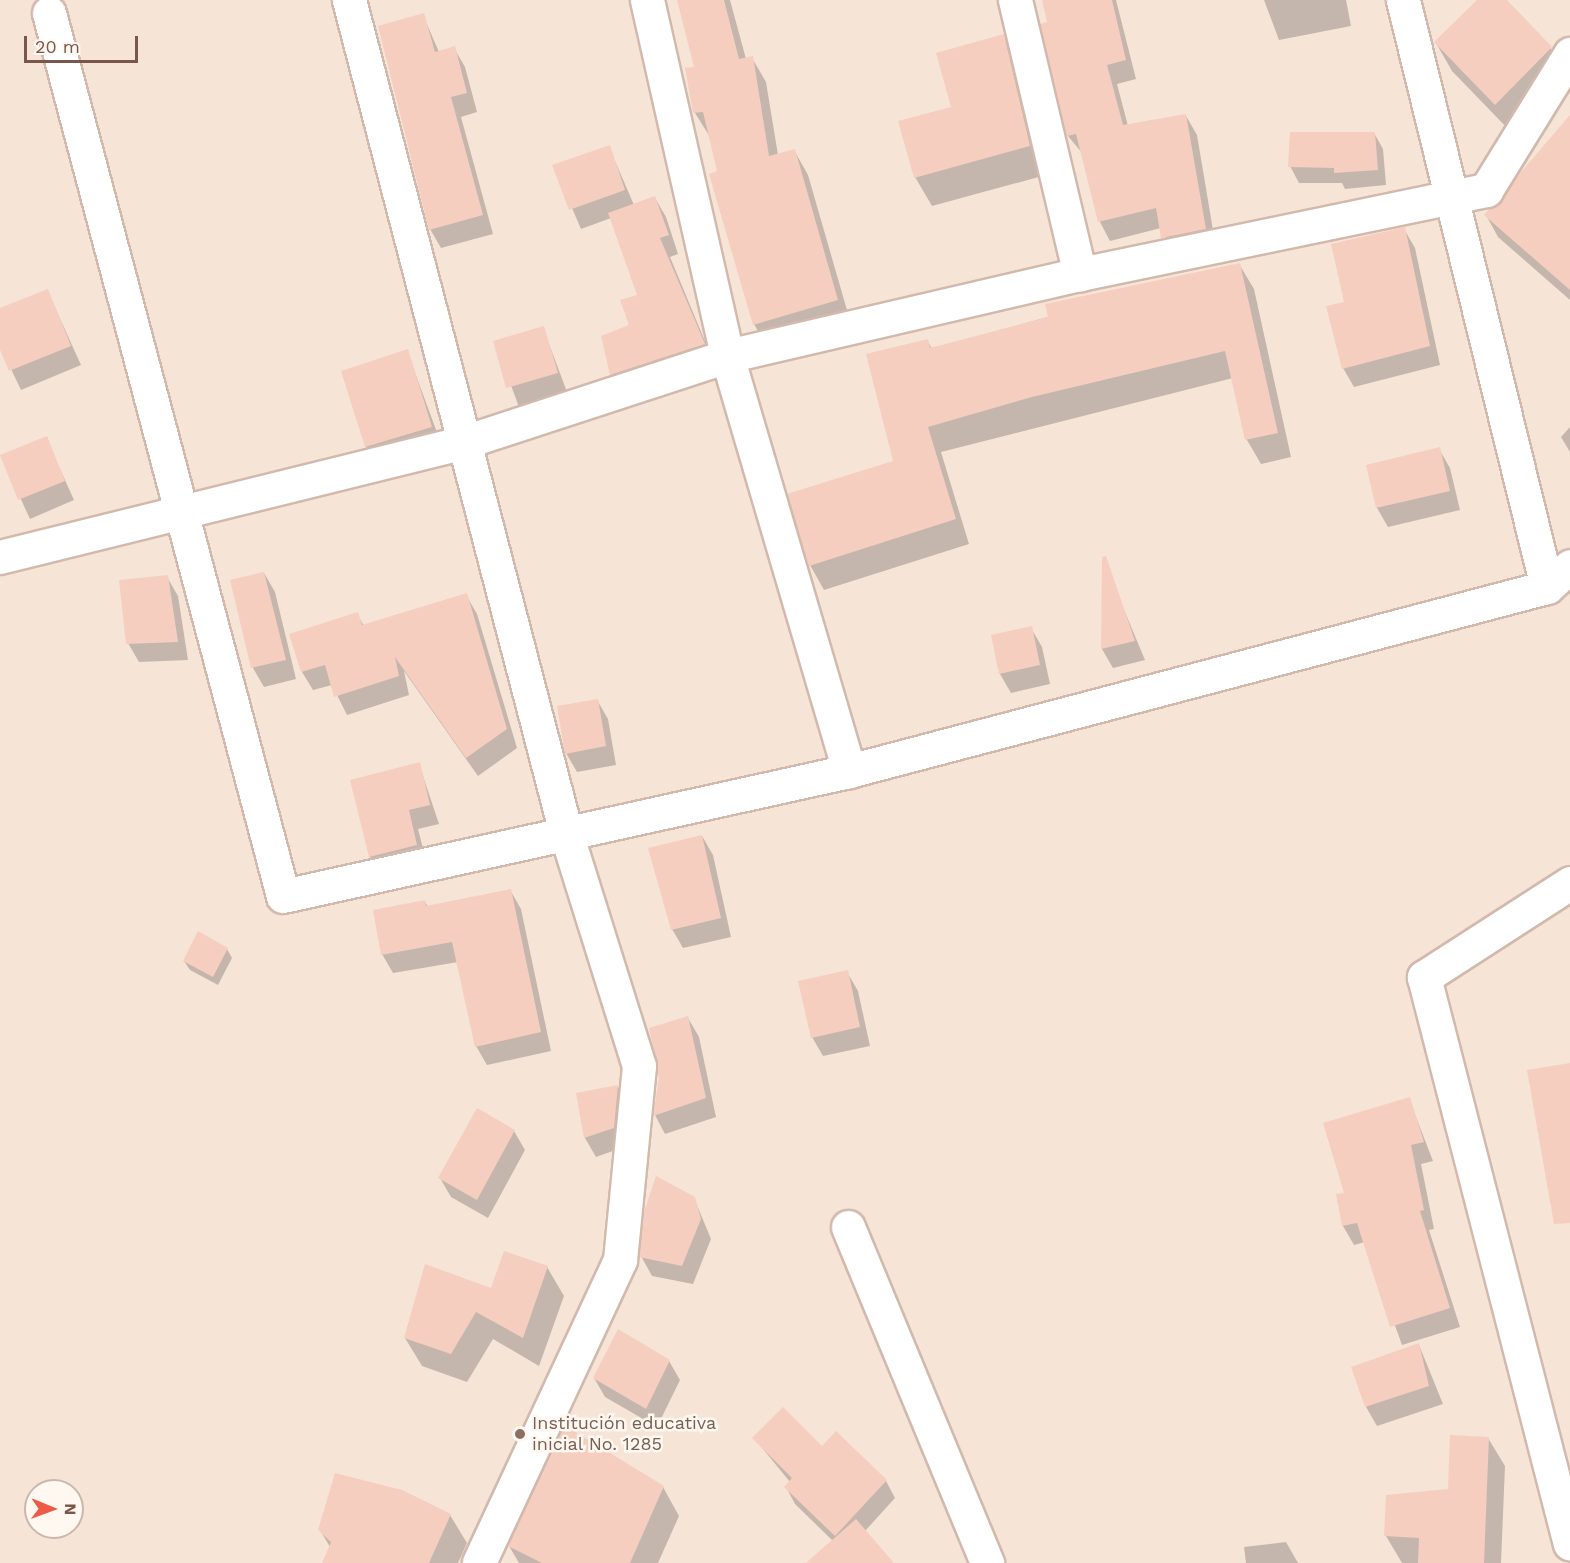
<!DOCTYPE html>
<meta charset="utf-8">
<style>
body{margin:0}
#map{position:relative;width:1570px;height:1563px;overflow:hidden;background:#fef3e9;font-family:"Work Sans",sans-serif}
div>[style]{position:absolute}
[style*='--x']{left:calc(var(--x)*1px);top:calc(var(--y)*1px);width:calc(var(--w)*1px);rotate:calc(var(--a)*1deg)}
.residential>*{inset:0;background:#f6e4d7}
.shadow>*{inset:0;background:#0003}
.building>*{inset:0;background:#f5cebf}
.roads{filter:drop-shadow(2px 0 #d2b9ad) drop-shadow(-2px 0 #d2b9ad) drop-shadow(0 2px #d2b9ad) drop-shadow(0 -2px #d2b9ad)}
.street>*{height:33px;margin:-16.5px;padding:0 16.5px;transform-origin:16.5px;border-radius:16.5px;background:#fff}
.dots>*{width:16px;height:16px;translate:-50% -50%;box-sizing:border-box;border:3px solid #fff8f1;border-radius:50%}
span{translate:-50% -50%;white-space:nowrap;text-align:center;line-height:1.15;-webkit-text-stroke:5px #fff8f1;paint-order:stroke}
.education-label{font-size:18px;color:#785e54}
.left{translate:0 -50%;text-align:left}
.north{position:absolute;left:24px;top:1479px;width:60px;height:60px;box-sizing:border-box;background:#fff8f1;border:2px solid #cab7ae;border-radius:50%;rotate:91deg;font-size:16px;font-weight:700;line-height:24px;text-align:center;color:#7b564a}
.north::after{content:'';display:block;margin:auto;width:21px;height:27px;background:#ee5948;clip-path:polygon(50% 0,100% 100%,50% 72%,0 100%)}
.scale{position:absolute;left:24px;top:36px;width:114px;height:27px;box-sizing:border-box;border:3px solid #7b564a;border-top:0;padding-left:8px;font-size:18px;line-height:21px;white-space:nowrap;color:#7b564a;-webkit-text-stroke:4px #fff8f1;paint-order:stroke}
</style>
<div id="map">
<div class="residential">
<i style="clip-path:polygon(evenodd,0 0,1570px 0,1570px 1563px,0 1563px,0 0,36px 1491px,72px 1491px,72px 1527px,36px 1527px,36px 1491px)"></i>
</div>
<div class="shadow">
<i style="clip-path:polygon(679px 0,730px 0,746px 59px,752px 58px,766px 82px,778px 155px,794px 150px,808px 175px,851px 324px,768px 349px,754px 324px,710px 137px,695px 113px,687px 70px,696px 68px)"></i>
<i style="clip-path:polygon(1055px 0,1116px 0,1136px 79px,1117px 84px,1128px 126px,1186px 116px,1197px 135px,1216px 248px,1174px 256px,1161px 228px,1110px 241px,1100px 222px,1083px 154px,1068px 136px,1049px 23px)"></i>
<i style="clip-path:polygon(1264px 0,1346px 0,1351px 26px,1279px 40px)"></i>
<i style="clip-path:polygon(1479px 0,1505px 0,1548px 44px,1564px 72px,1511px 132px,1452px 71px,1436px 43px)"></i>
<i style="clip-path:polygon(423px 15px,439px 52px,454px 48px,465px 67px,477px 112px,461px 117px,493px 234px,441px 248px,430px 229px)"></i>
<i style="clip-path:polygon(1003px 36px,1019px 64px,1046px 175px,932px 206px,915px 177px)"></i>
<i style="clip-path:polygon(1570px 118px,1570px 300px,1498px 237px,1486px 215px)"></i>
<i style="clip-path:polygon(1374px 133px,1383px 149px,1386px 185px,1345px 189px,1342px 183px,1299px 183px,1290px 166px)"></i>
<i style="clip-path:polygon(609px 147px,634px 205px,655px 198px,666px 217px,678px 254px,670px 257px,714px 363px,622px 393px,611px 374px,639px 296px,611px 218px,581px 229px,554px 166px)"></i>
<i style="clip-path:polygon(1404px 229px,1415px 248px,1440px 365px,1354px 387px,1343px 368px,1346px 303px)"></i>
<i style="clip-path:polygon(1239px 264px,1254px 289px,1291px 457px,1261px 464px,1247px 440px,1233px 378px,941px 452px,969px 544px,824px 590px,810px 565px,894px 462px,927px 340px,932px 349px)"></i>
<i style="clip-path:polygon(47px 290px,81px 365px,21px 390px,0 346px,0 309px)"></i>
<i style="clip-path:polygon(543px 328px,567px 392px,519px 407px,495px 342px)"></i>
<i style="clip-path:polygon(407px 351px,442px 446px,377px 466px,366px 447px)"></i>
<i style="clip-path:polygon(1570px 427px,1570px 452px,1561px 437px)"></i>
<i style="clip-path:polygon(46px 438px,74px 500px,30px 519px,1px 456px)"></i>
<i style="clip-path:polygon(1439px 449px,1450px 468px,1460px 510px,1388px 527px,1377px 508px,1368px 466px)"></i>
<i style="clip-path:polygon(1104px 562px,1145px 660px,1113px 668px,1102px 649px)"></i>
<i style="clip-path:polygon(264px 573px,275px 592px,296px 679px,264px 687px,253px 668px)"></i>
<i style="clip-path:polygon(167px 577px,178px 596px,188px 660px,139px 662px,128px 643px)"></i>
<i style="clip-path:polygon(466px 595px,477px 614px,517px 748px,478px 776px,404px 671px,409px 695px,347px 715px,332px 685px,313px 690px,302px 672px,357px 614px,364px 626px)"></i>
<i style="clip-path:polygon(1031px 628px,1042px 647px,1050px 684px,1011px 693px,1000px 674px)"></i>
<i style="clip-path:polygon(597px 700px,608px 719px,616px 765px,577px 772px,566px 753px)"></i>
<i style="clip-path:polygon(419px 764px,439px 824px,418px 829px,427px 864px,381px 876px,370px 857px)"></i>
<i style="clip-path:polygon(702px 836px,713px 855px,731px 937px,683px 948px,672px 929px)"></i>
<i style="clip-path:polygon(510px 890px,521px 909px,551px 1051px,487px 1065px,476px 1046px,458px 962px,393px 973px,382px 954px,425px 902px,428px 907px)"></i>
<i style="clip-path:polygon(227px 949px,232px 958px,218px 985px,190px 970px,184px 961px)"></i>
<i style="clip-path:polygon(847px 972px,858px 991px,870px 1046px,823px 1056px,812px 1037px)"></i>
<i style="clip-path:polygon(688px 1018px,699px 1037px,716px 1117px,665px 1134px,655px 1115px)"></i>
<i style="clip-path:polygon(618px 1087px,628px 1105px,624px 1147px,596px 1157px,585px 1138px,578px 1094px)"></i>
<i style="clip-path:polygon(1409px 1099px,1433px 1161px,1421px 1164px,1434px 1229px,1429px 1230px,1460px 1327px,1402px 1345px,1365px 1242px,1354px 1245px,1343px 1226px,1346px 1194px)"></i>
<i style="clip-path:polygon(514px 1131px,525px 1150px,488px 1218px,451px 1197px,440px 1178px)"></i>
<i style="clip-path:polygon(694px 1198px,711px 1239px,693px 1284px,652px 1276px,641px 1256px)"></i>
<i style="clip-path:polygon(547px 1267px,564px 1296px,539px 1366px,493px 1339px,467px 1382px,422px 1366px,405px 1338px,492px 1290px)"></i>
<i style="clip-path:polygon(1419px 1345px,1443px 1404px,1377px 1426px,1366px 1407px)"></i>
<i style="clip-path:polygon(669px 1361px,680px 1380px,657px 1427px,605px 1397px,594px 1378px)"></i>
<i style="clip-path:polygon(754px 1438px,822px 1449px,886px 1481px,895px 1498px,865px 1531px,889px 1563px,836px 1563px,833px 1541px,795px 1504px,786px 1487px,790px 1482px)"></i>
<i style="clip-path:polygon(1488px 1438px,1505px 1466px,1501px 1563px,1402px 1563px,1386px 1536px,1449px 1490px)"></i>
<i style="clip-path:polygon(663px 1487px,679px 1516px,658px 1563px,519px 1563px,509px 1546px)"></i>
<i style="clip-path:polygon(450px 1515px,467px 1543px,458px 1563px,324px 1563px,330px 1547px,320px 1530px)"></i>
<i style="clip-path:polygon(1286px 1542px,1298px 1563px,1246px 1563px,1244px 1547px)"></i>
</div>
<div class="building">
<i style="clip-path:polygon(677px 0,724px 0,739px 59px,753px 56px,769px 156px,795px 149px,838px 300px,753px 325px,709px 174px,717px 171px,703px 112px,693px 113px,685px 68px,694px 67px)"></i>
<i style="clip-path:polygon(1042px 0,1112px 0,1126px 60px,1107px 65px,1123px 125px,1186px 114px,1206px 229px,1161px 238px,1156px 208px,1098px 222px,1076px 134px,1067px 136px,1040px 24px,1047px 22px)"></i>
<i style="clip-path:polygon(1477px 0,1507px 0,1552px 47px,1495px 105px,1434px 42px)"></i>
<i style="clip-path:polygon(424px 13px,435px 52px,455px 46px,467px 93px,451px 97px,483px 215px,429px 230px,378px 26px)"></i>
<i style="clip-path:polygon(1004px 34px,1030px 146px,914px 178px,898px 121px,951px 107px,936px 53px)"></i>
<i style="clip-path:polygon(1570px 115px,1570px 290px,1484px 215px)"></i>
<i style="clip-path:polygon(1290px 132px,1375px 132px,1378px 170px,1334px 173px,1334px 168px,1288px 167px)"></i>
<i style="clip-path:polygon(610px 145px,625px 190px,569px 210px,552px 165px)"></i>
<i style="clip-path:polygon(655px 196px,669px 235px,660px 238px,705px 344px,610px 375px,601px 336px,629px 325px,620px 300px,637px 295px,608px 213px)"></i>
<i style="clip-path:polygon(1405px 227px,1430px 346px,1342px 369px,1326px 306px,1344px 302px,1331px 244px)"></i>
<i style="clip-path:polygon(1240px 263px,1278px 433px,1245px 440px,1225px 351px,1032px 397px,928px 427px,956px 519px,809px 566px,787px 494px,893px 461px,866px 354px,928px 339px,930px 348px,1048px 317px,1045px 304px)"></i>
<i style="clip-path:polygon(48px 289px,71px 346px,9px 371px,0 350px,0 308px)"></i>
<i style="clip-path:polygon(544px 326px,558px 373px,506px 388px,493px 341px)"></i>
<i style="clip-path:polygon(408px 349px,432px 427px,365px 447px,341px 371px)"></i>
<i style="clip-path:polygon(47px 436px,65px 481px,18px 500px,0 455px)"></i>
<i style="clip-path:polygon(1440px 447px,1450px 491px,1376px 508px,1366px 465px)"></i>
<i style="clip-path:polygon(1106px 556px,1135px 641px,1101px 649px,1102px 557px)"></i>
<i style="clip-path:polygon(264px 572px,286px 660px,251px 668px,230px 580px)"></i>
<i style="clip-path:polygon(168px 575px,178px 642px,126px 644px,119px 580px)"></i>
<i style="clip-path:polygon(467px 593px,507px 729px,466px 758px,395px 657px,399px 676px,334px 697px,325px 665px,301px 672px,289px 634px,358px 612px,362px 625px)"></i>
<i style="clip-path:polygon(1032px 626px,1040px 665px,999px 674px,991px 635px)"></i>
<i style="clip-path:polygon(598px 699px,606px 746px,565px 754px,557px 706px)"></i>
<i style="clip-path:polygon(420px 762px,430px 805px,409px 810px,417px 845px,369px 857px,350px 780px)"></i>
<i style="clip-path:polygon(702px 835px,721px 918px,671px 930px,648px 848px)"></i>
<i style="clip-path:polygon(511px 889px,541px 1032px,475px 1047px,452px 942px,381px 955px,373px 910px,425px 900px,426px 906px)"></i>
<i style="clip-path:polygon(198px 931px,228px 948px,213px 977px,183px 961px)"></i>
<i style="clip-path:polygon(848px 970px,860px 1027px,811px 1038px,798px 981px)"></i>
<i style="clip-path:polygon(688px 1016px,706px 1098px,653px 1116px,659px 1078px,649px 1028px)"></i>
<i style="clip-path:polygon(1570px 1063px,1570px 1223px,1554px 1224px,1527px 1070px)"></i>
<i style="clip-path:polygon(618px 1085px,614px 1128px,584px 1138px,576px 1093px)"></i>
<i style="clip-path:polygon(1410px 1097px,1424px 1142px,1411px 1145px,1424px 1210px,1420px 1211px,1450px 1308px,1390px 1327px,1357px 1223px,1342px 1226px,1336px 1194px,1344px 1193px,1323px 1123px)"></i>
<i style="clip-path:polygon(477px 1108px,515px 1130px,477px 1200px,438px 1178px)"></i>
<i style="clip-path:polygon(656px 1176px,695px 1197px,701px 1219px,682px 1266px,639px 1257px,644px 1212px)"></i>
<i style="clip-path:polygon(504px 1251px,548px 1266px,523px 1338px,476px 1312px,451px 1354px,404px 1338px,425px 1264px,491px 1288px)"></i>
<i style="clip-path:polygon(618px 1329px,670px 1360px,646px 1409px,593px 1378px)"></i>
<i style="clip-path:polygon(1419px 1343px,1429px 1386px,1365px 1407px,1351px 1367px)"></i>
<i style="clip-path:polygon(783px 1407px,822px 1446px,836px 1431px,887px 1480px,835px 1536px,784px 1487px,792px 1478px,752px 1438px)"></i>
<i style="clip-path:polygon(564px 1425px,664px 1486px,630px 1563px,542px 1563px,508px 1546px)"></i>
<i style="clip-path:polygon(1450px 1435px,1489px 1437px,1484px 1563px,1418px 1563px,1419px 1538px,1384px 1536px,1386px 1495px,1448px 1489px)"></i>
<i style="clip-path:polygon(335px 1473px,402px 1490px,451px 1514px,429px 1563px,322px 1563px,331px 1542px,318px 1530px)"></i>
<i style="clip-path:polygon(856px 1519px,894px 1563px,806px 1563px)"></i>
</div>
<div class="roads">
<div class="street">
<i style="--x:349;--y:0;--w:861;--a:75.4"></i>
<i style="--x:566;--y:833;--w:244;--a:72.6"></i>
<i style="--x:639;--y:1066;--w:195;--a:95.6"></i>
<i style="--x:620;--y:1260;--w:334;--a:115"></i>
<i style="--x:647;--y:0;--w:365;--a:77.3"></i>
<i style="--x:727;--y:356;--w:433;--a:73.6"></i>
<i style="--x:1015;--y:0;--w:282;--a:76.7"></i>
<i style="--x:1403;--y:0;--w:604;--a:76.22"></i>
<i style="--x:49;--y:13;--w:913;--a:75.16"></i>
<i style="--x:283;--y:896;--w:580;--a:-12.45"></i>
<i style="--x:849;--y:771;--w:722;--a:-14.77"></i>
<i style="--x:1547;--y:587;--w:31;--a:-42"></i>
<i style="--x:0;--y:557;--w:478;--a:-13.9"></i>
<i style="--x:464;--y:442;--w:277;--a:-18.1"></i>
<i style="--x:727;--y:356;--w:362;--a:-13.1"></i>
<i style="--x:1080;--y:274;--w:415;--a:-11.7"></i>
<i style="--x:1486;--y:190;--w:160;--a:-58.3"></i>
<i style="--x:1570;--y:883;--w:174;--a:147.2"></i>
<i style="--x:1424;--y:977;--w:585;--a:75.56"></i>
<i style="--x:848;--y:1227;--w:364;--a:67.5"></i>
</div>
</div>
<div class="dots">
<i style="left:520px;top:1434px;background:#8d6e63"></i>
</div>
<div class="education-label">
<span class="left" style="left:532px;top:1434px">Institución educativa<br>inicial No. 1285</span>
</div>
<div class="north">N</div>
<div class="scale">20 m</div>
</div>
